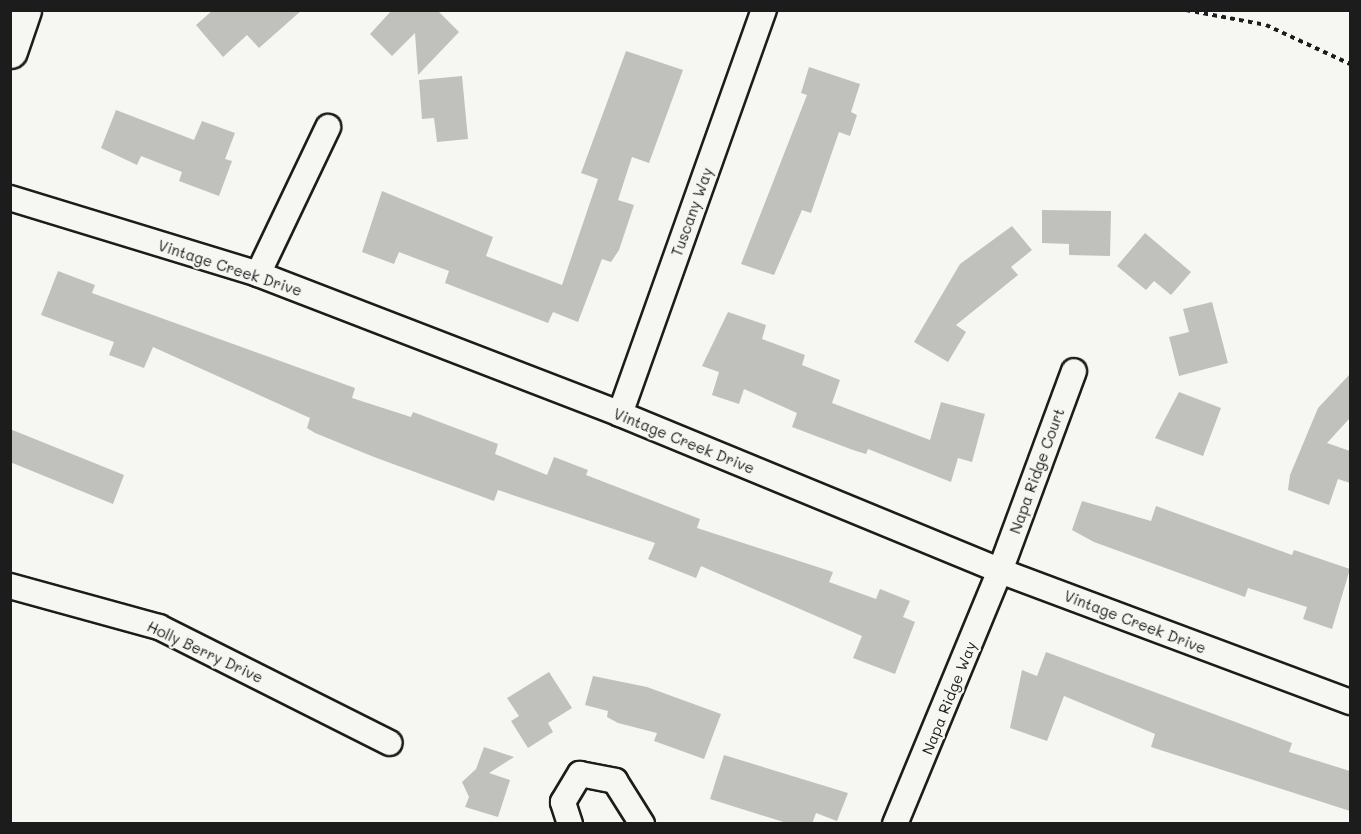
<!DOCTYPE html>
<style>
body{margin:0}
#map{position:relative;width:1361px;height:834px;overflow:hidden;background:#f6f6f2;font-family:Mali,sans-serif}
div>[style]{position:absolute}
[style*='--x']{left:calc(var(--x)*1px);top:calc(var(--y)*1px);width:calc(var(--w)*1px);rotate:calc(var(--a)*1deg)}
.building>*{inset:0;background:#c0c0bd}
.path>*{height:4px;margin-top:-2px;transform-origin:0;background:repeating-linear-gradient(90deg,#1c1c1c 0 4.5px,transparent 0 9px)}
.roads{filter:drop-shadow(2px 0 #1c1c1c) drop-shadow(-2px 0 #1c1c1c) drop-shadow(0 2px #1c1c1c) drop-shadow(0 -2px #1c1c1c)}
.street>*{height:24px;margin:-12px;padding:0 12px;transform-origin:12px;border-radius:12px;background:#f6f6f2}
.secondary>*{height:33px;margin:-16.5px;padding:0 16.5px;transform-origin:16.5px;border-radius:16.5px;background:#f6f6f2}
span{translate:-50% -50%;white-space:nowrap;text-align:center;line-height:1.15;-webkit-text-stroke:4.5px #f6f6f2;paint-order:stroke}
.street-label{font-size:15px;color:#1c1c1c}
.frame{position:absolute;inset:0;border:12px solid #1c1c1c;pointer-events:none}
</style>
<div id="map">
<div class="building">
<i style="clip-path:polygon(213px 10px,302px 10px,259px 48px,247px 35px,223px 57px,196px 25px)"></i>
<i style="clip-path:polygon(392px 10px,437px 10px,459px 32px,418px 75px,415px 33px,392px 56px,370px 34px)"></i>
<i style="clip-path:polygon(626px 51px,683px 70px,649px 163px,632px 157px,618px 200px,634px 205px,619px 250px,611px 262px,602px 259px,578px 322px,553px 312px,548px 323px,445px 283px,449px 271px,399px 252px,394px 264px,362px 252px,382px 191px,493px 237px,486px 256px,562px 285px,598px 179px,581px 173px)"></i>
<i style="clip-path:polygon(809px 67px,860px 84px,851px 112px,857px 115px,850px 136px,839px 132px,811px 213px,802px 210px,774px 275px,741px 264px,807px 95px,801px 93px)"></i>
<i style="clip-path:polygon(462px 76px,468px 139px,437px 142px,434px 118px,422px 119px,419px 80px)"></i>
<i style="clip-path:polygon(116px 110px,194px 140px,202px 121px,235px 133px,225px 159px,232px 161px,219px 196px,179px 181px,182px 172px,141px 156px,137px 165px,101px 148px)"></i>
<i style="clip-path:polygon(1042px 210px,1111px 211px,1110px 256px,1069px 255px,1069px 244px,1042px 243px)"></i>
<i style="clip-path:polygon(1012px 226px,1032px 250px,1011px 267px,1018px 275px,956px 325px,966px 332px,948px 362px,914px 342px,960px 264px)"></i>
<i style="clip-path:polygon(1145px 233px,1191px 272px,1171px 295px,1154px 281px,1146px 290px,1117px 266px)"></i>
<i style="clip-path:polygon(58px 271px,95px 285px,92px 293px,355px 388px,352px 398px,411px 417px,413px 412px,498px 444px,495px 454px,547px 475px,554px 457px,588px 470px,586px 475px,700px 519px,697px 528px,833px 572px,829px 582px,876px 599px,880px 589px,910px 601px,903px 617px,915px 622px,895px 674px,853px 658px,862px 636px,701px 566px,696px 578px,648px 559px,655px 543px,498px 490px,494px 501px,374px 457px,315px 433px,307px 428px,310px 418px,153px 347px,144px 368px,109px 355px,114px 342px,41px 315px)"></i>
<i style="clip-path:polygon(1212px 302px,1228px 363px,1179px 376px,1169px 337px,1189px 332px,1183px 309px)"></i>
<i style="clip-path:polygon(728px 312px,766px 325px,762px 339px,805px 355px,802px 365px,840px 380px,832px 403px,930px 440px,941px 402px,985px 414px,972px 462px,958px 458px,951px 482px,868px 449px,866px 454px,853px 450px,792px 427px,797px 413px,744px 389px,739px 404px,712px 395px,719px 372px,702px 366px)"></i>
<i style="clip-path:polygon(1350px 374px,1350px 418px,1327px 443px,1350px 451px,1350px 483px,1338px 479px,1329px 505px,1288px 490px,1290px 475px,1318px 408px)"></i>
<i style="clip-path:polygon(1179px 392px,1221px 408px,1203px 456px,1155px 438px)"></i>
<i style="clip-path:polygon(10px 429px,124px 475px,113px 504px,10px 462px)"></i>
<i style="clip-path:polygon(1082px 501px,1151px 521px,1156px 506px,1292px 555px,1294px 550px,1350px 569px,1332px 629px,1303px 619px,1307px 607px,1248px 588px,1245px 597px,1094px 542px,1072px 530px)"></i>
<i style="clip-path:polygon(1046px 652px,1292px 743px,1289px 752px,1350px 771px,1350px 811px,1151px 747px,1155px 734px,1064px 696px,1047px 741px,1010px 728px,1022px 670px,1037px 676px)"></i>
<i style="clip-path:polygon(549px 672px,572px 708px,548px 723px,553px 732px,528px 748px,511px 721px,519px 716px,507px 698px)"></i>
<i style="clip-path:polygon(593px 676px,647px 687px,721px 714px,704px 759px,654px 741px,657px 733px,618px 723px,607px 717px,608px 711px,585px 705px)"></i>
<i style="clip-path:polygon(484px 747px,514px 757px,489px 773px,510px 780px,498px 817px,465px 807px,469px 797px,462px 782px,476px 769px)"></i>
<i style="clip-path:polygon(724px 755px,848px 793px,837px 821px,816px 813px,812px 824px,790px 824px,710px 799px)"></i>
</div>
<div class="path">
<i style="--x:1186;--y:10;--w:81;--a:10.6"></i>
<i style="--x:1266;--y:25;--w:93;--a:24.9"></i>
</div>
<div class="roads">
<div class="street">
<i style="--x:10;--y:198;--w:259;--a:17"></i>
<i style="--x:258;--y:274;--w:388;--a:21.1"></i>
<i style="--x:620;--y:414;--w:411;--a:22.4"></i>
<i style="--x:1000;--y:571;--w:374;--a:20.5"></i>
<i style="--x:258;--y:274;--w:163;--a:-64.5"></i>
<i style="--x:620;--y:414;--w:429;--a:-70.4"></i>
<i style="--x:10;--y:586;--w:155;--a:15.4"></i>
<i style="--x:159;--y:627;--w:258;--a:26.7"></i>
<i style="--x:570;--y:824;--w:23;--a:-108"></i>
<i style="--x:563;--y:802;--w:33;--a:-59"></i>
<i style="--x:580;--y:774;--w:36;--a:11"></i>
<i style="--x:615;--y:781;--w:51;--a:57.9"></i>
<i style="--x:895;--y:824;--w:274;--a:-67.5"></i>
<i style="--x:1000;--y:571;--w:213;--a:-69.7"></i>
</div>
<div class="secondary">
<i style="--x:10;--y:51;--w:43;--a:-71.1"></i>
</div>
</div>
<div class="street-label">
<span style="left:692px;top:212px;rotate:-70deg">Tuscany Way</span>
<span style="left:230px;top:268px;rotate:18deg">Vintage Creek Drive</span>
<span style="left:684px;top:441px;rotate:22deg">Vintage Creek Drive</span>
<span style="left:1037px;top:471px;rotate:-70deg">Napa Ridge Court</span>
<span style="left:1135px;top:622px;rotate:21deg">Vintage Creek Drive</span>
<span style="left:205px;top:652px;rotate:25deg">Holly Berry Drive</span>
<span style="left:949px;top:698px;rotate:-68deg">Napa Ridge Way</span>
</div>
<div class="frame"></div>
</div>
